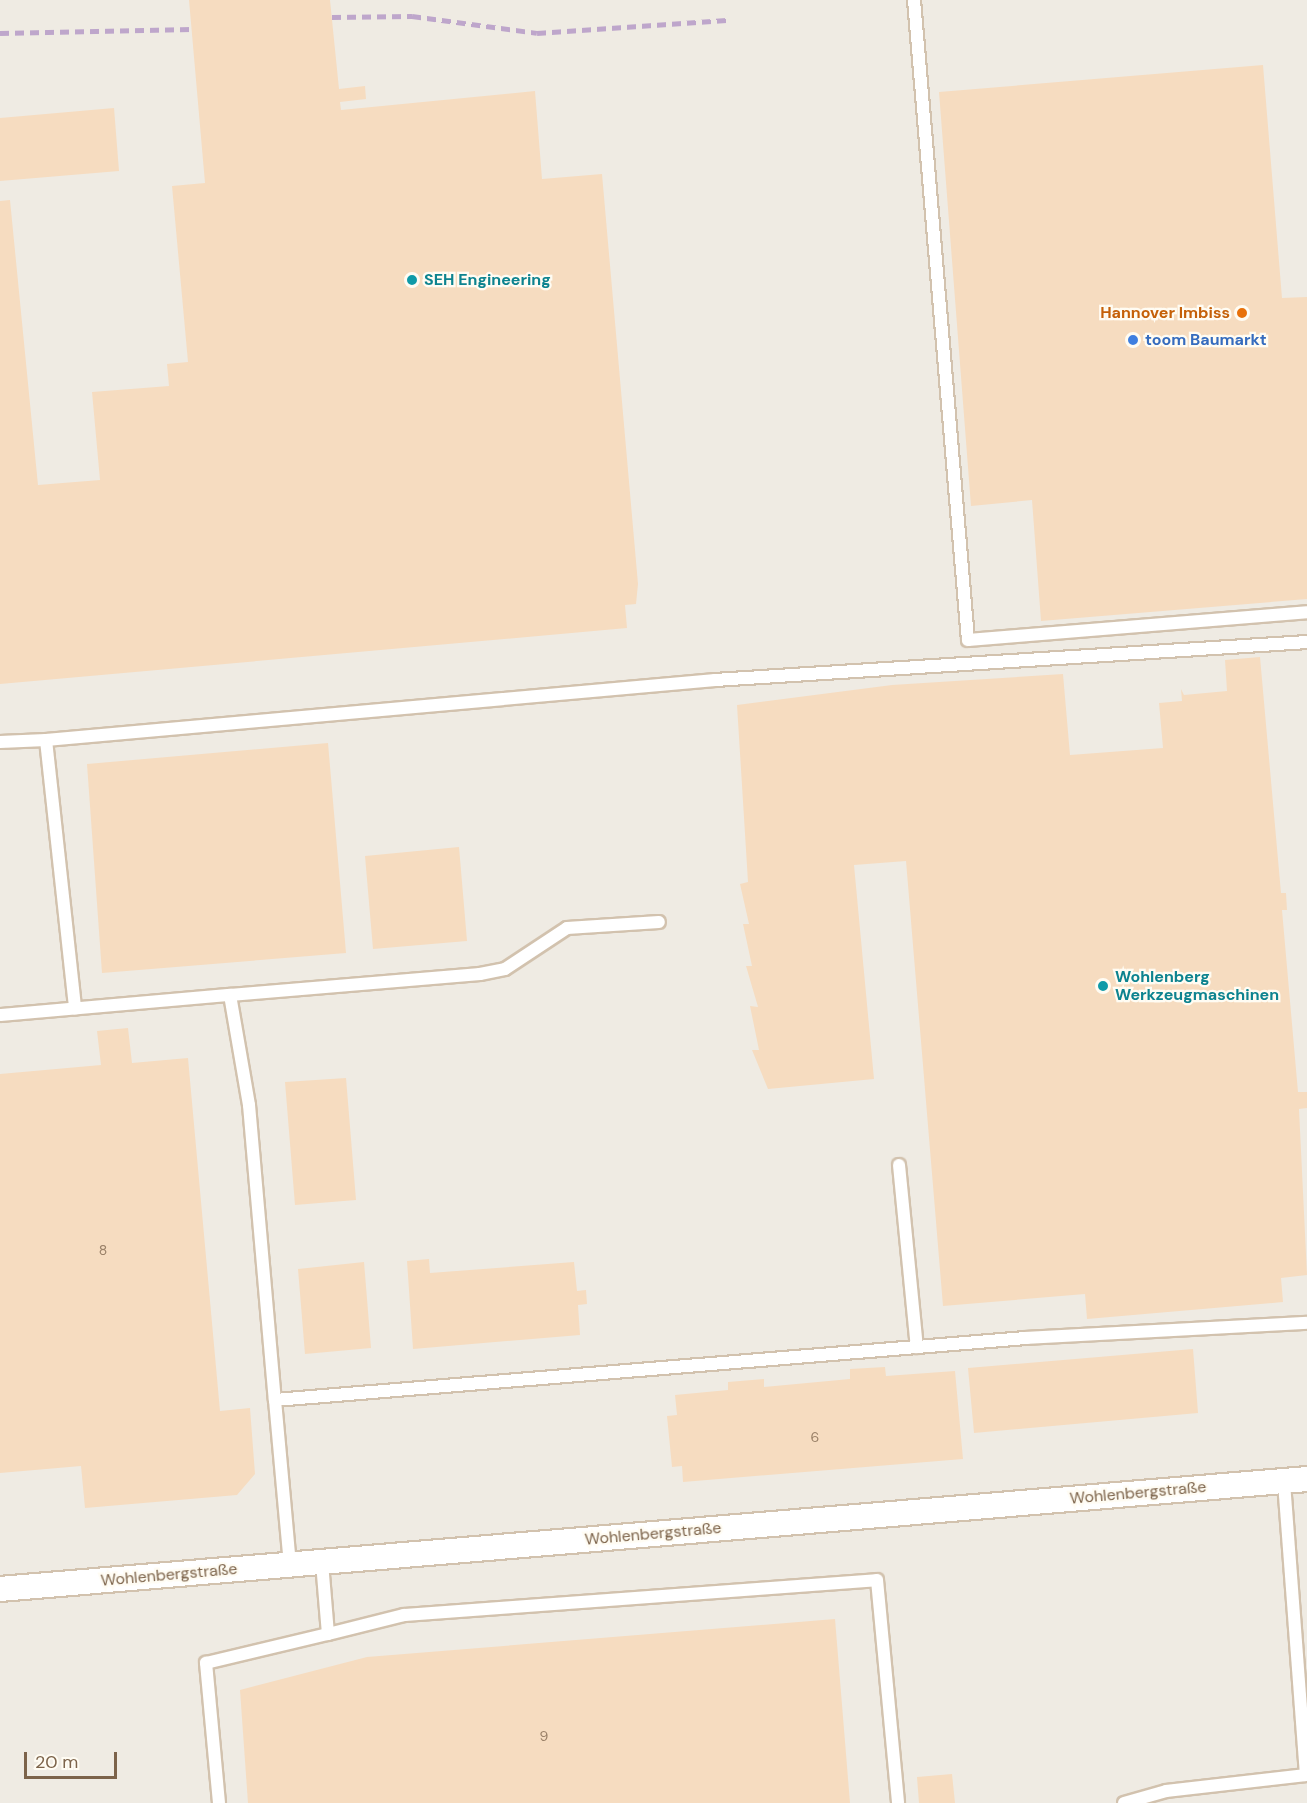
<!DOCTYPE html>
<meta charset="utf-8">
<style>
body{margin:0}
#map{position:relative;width:1307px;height:1803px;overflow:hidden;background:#fef9eb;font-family:"DM Sans",sans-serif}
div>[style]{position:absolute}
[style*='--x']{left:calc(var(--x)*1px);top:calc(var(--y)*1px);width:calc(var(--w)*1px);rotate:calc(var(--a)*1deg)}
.industrial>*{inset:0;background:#efebe3}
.building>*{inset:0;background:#f6dcc0}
.roads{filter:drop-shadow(2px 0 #d2c2ae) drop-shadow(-2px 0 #d2c2ae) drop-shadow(0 2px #d2c2ae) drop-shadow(0 -2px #d2c2ae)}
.lane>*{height:12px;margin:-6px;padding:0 6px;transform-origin:6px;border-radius:6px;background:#fff}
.street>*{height:24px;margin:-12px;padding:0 12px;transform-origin:12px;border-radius:12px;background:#fff}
.rail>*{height:4.5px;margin-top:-2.25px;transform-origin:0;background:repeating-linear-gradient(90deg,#bea6cb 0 9px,transparent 0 15px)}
.dots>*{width:16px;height:16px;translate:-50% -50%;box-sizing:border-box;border:3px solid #fffcf3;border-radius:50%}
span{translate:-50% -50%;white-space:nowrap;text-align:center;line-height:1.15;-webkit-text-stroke:4.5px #fffcf3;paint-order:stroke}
.number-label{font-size:14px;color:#9a8168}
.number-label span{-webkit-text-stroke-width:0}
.culture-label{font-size:16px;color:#0d838f;font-weight:700}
.left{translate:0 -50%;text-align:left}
.food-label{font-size:16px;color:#c56008;font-weight:700}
.right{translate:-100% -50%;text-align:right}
.shop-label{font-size:16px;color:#366cbe;font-weight:700}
.street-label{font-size:16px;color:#7c634a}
.scale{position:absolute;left:24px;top:1752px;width:93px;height:27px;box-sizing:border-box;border:3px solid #7c634a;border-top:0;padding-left:8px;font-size:18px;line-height:21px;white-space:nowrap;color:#7c634a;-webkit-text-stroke:4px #fffcf3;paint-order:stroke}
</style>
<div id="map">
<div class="industrial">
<i style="clip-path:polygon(0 0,1307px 0,1307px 1803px,0 1803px)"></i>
</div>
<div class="building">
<i style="clip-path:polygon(189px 0,330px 0,339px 89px,365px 86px,366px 99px,340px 102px,341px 110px,535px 91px,542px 179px,602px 174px,638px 584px,636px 604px,625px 605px,627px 628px,0 684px,0 201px,10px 200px,38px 485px,100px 480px,92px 392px,169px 386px,167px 364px,188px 362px,172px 186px,205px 183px)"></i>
<i style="clip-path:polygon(1263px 65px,1282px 298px,1307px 297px,1307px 599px,1041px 621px,1032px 500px,971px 506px,939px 92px)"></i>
<i style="clip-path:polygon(114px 108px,119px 171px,0 181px,0 118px)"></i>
<i style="clip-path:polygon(1260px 657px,1281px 893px,1286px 893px,1287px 910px,1282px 910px,1298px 1092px,1307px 1092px,1307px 1108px,1299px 1109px,1307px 1275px,1281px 1278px,1283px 1302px,1087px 1319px,1085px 1294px,943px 1306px,906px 861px,854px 865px,874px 1079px,768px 1089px,752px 1050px,759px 1050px,750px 1006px,758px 1007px,746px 966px,752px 966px,743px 924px,749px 924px,740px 884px,748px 882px,737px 705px,892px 685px,1063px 674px,1070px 755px,1163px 748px,1159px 703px,1182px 701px,1181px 689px,1184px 695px,1227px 691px,1225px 660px)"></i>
<i style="clip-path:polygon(328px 743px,346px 953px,102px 973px,87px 764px)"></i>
<i style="clip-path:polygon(459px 847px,467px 941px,373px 949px,365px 856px)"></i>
<i style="clip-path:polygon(128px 1028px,132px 1063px,188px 1058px,220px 1411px,250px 1408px,255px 1474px,237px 1495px,85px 1508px,81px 1466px,0 1473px,0 1074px,101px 1065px,97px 1031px)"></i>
<i style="clip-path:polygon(346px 1078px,356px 1200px,295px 1205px,285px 1082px)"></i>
<i style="clip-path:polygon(429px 1259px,430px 1273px,574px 1262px,577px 1291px,586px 1290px,587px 1304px,578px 1305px,580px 1335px,413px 1349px,407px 1261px)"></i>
<i style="clip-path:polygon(364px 1262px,371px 1348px,305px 1354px,298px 1269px)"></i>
<i style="clip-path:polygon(1193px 1349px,1198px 1413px,974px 1433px,968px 1368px)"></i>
<i style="clip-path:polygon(885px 1367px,886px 1376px,955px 1371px,963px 1459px,683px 1482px,682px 1466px,672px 1467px,667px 1416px,677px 1415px,675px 1395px,728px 1390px,728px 1382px,764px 1379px,764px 1387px,850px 1379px,850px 1369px)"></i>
<i style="clip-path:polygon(835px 1619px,850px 1803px,248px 1803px,240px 1690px,367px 1657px)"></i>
<i style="clip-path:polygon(952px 1774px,955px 1803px,919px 1803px,917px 1777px)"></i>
</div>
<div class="roads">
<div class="lane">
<i style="--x:914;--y:0;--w:642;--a:85.18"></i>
<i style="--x:968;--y:640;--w:340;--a:-4.7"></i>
<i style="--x:46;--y:740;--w:672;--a:-5.12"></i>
<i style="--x:715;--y:680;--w:593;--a:-3.67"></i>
<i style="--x:0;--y:742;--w:46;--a:-2.5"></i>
<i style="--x:46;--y:740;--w:270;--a:83.8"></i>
<i style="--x:230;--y:995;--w:251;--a:-4.8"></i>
<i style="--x:480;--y:974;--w:25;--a:-11"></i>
<i style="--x:505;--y:969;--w:74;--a:-33.5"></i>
<i style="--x:567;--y:928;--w:92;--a:-3.7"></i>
<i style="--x:0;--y:1015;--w:231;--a:-5"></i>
<i style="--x:230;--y:995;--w:112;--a:80.2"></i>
<i style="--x:249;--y:1105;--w:296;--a:85"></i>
<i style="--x:899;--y:1165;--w:183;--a:84.4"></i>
<i style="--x:290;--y:1565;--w:166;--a:-95.2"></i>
<i style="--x:275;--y:1400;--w:754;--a:-4.72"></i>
<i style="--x:1026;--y:1338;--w:281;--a:-3.1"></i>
<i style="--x:328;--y:1634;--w:78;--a:-14"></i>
<i style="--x:404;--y:1615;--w:474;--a:-4.2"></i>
<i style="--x:877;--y:1580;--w:224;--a:84.6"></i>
<i style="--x:219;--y:1803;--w:141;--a:-95.3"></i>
<i style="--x:206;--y:1663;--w:125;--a:-13.4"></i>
<i style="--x:328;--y:1634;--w:72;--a:-94.8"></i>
<i style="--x:1124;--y:1803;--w:44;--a:-15.9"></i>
<i style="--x:1166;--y:1791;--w:141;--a:-6.5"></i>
<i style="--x:1306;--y:1775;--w:295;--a:-94.3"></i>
</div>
<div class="street">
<i style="--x:0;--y:1589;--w:1312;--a:-4.81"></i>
</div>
</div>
<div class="rail">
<i style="--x:332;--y:17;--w:80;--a:-0.7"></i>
<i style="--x:412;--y:16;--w:126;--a:7.7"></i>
<i style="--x:537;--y:33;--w:190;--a:-3.9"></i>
<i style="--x:0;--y:33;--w:192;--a:-1.2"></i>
</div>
<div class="dots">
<i style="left:412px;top:280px;background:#0f9aa8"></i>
<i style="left:1242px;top:313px;background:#e8710a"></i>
<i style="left:1133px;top:340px;background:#3f7fe0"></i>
<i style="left:1103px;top:986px;background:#0f9aa8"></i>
</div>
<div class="number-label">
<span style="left:103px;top:1250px">8</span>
<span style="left:815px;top:1437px">6</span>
<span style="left:544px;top:1736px">9</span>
</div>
<div class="culture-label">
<span class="left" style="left:424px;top:280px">SEH Engineering</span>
<span class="left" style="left:1115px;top:986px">Wohlenberg<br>Werkzeugmaschinen</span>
</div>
<div class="food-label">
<span class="right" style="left:1230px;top:313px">Hannover Imbiss</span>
</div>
<div class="shop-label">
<span class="left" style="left:1145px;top:340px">toom Baumarkt</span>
</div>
<div class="street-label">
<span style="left:1138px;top:1493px;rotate:-5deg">Wohlenbergstraße</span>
<span style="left:653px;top:1534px;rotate:-5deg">Wohlenbergstraße</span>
<span style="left:169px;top:1575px;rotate:-5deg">Wohlenbergstraße</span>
</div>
<div class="scale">20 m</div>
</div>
